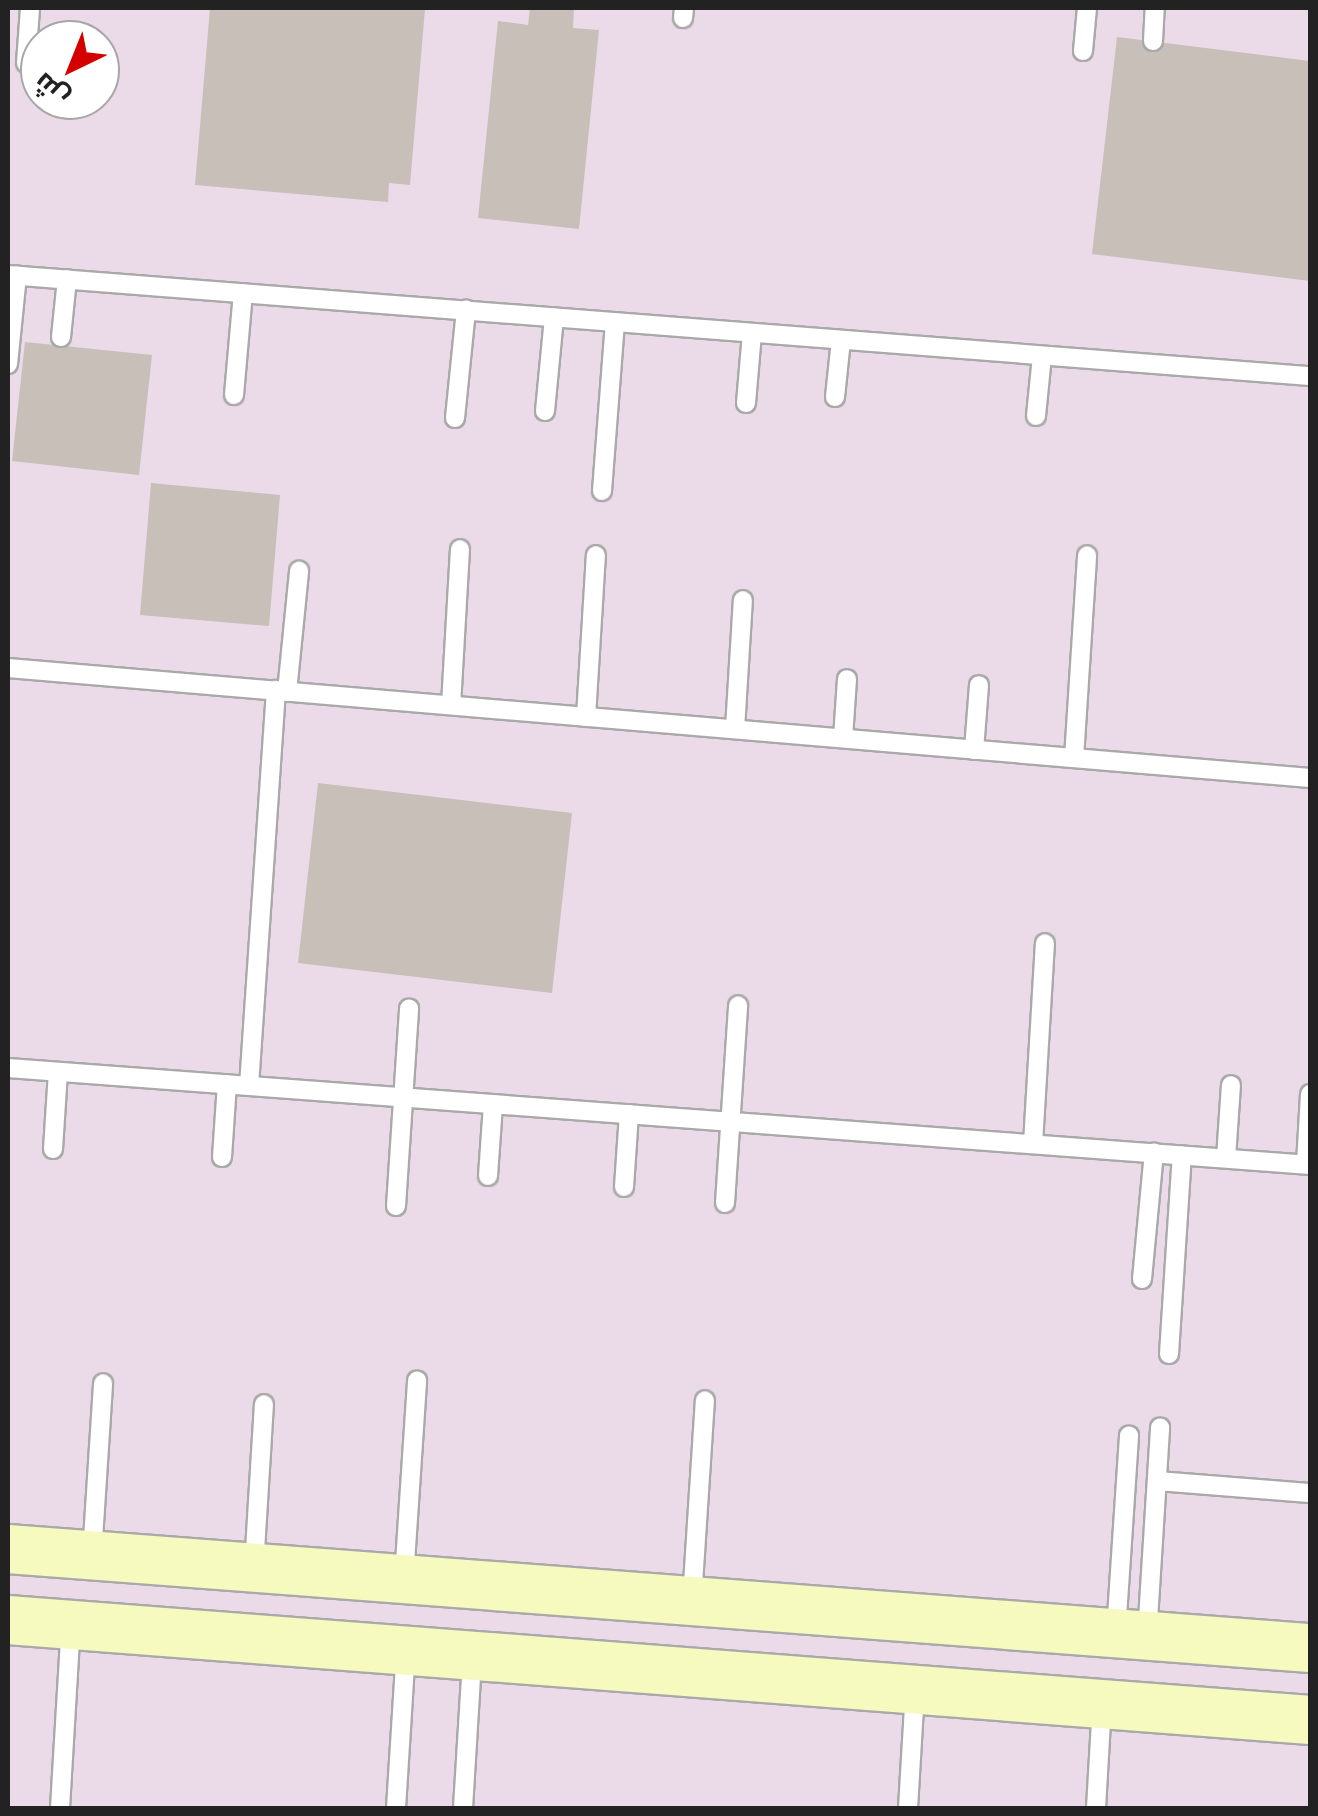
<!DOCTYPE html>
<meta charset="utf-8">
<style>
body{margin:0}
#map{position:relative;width:1318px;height:1816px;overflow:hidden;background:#f2efe9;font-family:Cabin,Cairo,sans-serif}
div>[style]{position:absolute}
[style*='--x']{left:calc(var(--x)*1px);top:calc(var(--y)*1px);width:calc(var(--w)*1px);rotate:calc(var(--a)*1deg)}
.industrial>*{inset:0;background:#ebdbe8}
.building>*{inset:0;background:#c7bfb8}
.roads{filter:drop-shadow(2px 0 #a9a9a9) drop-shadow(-2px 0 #a9a9a9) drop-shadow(0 2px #a9a9a9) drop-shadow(0 -2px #a9a9a9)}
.lane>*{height:18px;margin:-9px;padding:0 9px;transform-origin:9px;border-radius:9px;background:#fff}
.secondary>*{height:48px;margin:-24px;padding:0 24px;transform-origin:24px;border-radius:24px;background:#f7fabf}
span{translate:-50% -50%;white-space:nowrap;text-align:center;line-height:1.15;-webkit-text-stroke:10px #fff;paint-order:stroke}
.frame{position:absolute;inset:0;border:10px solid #222;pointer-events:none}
.north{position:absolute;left:20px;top:20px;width:100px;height:100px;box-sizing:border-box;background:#fff;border:2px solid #a7a7a7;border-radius:50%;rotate:223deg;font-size:28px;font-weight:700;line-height:40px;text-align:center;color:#222}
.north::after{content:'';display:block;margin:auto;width:35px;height:45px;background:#d40000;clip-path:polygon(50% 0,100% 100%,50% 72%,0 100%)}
</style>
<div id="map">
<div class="industrial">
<i style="clip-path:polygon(evenodd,8px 8px,1310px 8px,1310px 1808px,8px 1808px,8px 8px,40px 40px,100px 40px,100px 100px,40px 100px,40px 40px)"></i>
</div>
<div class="building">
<i style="clip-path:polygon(210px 8px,425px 9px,410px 185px,389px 183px,388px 202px,195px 185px)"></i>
<i style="clip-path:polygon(530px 8px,574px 8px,573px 28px,599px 30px,579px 229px,478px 218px,498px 21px,528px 25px)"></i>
<i style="clip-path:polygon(1117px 37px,1310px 61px,1310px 281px,1092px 254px)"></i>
<i style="clip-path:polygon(25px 342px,152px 355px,139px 475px,12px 461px)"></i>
<i style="clip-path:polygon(151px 483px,280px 495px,269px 626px,140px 615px)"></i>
<i style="clip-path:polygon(318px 783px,572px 813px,552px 993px,298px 963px)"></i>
</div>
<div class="roads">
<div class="lane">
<i style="--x:683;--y:18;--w:10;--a:-84"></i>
<i style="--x:1153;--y:41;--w:33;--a:-87"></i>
<i style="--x:1083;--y:51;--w:43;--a:-84.7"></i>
<i style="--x:26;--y:63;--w:55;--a:-85.8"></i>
<i style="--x:8;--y:275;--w:1306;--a:4.44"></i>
<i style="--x:61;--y:337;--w:58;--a:-84.1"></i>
<i style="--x:8;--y:364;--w:89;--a:-84.2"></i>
<i style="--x:234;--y:395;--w:102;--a:-85"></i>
<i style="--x:835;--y:397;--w:57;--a:-84"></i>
<i style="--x:746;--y:403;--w:70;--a:-85.1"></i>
<i style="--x:545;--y:411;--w:94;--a:-84.5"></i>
<i style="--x:1036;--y:416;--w:60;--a:-84.3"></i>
<i style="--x:455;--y:418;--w:109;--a:-84.2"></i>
<i style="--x:602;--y:491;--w:169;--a:-85.6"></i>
<i style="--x:8;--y:668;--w:1307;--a:4.83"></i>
<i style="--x:287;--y:692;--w:122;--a:-84.3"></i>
<i style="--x:451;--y:705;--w:156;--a:-86.7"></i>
<i style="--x:586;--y:717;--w:162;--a:-86.5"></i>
<i style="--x:735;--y:729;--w:129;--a:-86.5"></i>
<i style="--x:843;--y:738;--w:59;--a:-86.1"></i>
<i style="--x:974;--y:750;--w:65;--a:-85.6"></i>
<i style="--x:1074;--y:758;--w:203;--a:-86.3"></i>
<i style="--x:8;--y:1068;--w:1306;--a:4.26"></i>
<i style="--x:249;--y:1086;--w:397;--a:-86.1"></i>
<i style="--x:1033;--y:1144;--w:201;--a:-86.6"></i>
<i style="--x:53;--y:1149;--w:77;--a:-86.3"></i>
<i style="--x:222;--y:1157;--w:73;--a:-86.1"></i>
<i style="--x:1226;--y:1158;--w:73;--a:-86.1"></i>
<i style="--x:1306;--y:1164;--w:70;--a:-86.7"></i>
<i style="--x:488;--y:1176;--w:72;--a:-86"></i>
<i style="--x:624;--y:1187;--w:73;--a:-86.1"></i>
<i style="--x:725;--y:1203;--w:198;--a:-86.2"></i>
<i style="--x:396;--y:1206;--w:198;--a:-86.2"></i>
<i style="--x:1142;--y:1279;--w:127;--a:-84.6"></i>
<i style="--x:1169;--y:1354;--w:199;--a:-86.3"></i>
<i style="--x:1157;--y:1481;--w:153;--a:4.5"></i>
<i style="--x:92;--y:1555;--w:172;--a:-86.3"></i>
<i style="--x:254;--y:1567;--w:163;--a:-86.5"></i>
<i style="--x:404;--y:1578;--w:198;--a:-86.2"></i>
<i style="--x:692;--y:1600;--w:200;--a:-86.3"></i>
<i style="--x:1116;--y:1632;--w:197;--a:-86.2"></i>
<i style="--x:1147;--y:1636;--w:209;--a:-86.4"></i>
<i style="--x:60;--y:1808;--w:183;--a:-86.6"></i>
<i style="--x:396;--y:1808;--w:157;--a:-86.4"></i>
<i style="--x:463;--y:1808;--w:149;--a:-86.5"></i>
<i style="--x:908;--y:1808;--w:119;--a:-86.6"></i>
<i style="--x:1096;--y:1808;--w:104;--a:-86.7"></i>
</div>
<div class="secondary">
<i style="--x:8;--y:1549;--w:1306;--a:4.35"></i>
<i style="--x:8;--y:1620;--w:1306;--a:4.39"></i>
</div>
</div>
<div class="frame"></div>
<div class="north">ش</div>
</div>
